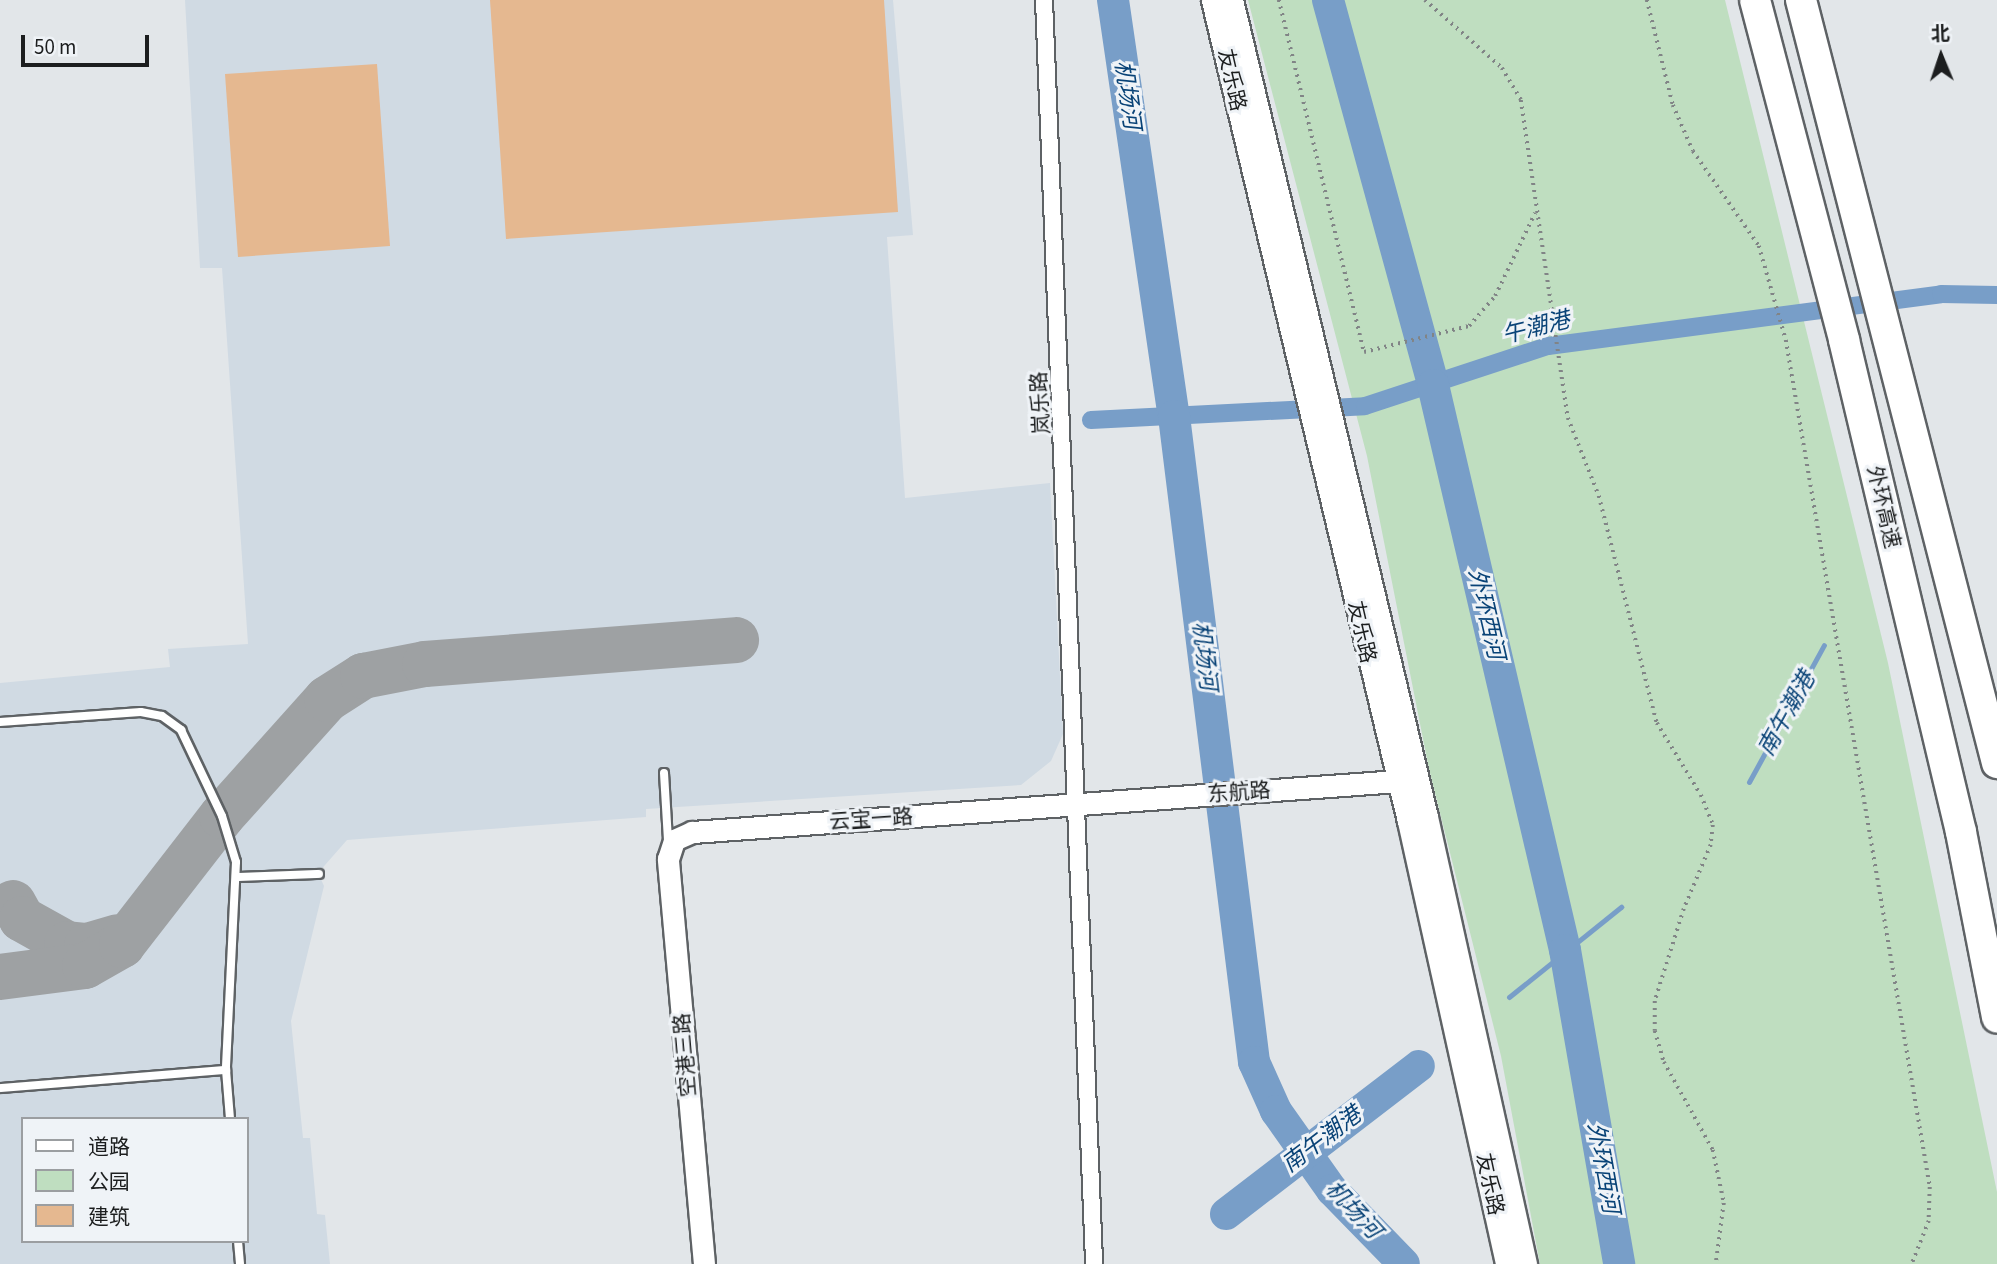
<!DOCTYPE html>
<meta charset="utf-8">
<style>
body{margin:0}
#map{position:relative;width:1997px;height:1264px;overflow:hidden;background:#e2e6e9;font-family:"Source Sans 3","Noto Sans SC",sans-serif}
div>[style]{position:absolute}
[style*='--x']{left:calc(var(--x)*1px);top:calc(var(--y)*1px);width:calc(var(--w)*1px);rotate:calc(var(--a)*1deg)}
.built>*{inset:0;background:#d0dae3}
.green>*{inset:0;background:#bfdec0}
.stream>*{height:5px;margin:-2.5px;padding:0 2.5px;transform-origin:2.5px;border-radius:2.5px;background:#789ec8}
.canal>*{height:18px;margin:-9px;padding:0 9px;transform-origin:9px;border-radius:9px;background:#789ec8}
.river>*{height:32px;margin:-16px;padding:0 16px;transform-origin:16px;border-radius:16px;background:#789ec8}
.taxiway>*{height:46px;margin:-23px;padding:0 23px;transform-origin:23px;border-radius:23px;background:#9ea1a3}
.building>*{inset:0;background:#e5b890}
.path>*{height:3.5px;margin-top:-1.75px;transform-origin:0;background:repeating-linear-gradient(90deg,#818486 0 2px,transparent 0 7px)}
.roads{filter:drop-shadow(2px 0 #5e6265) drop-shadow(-2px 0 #5e6265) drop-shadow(0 2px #5e6265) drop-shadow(0 -2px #5e6265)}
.service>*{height:8px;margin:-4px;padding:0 4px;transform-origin:4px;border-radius:4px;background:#fff}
.minor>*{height:16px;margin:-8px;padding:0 8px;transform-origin:8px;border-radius:8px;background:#fff}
.tertiary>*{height:21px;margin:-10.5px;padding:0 10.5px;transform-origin:10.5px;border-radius:10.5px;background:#fff}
.secondary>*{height:23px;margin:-11.5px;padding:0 11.5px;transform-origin:11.5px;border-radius:11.5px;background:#fff}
.motorway>*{height:30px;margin:-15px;padding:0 15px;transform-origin:15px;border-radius:15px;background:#fff}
span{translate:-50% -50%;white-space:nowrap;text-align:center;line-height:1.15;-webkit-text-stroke:6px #eff3f7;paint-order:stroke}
.street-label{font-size:21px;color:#1c1e1f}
.water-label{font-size:23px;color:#094377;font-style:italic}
.legend{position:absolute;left:21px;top:1117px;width:228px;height:126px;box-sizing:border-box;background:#eff3f7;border:2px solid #9b9ea1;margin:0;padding:9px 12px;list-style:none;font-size:21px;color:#1c1e1f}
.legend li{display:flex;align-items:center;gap:14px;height:35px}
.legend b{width:35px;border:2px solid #9b9ea1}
.north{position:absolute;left:1906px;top:21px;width:70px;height:70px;-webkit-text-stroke:5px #eff3f7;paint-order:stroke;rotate:358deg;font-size:19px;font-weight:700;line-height:28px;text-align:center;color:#1c1e1f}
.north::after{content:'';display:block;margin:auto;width:24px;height:32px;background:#1c1e1f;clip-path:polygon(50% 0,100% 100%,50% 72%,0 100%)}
.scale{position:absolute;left:21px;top:35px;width:128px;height:32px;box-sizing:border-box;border:4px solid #1c1e1f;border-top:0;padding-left:9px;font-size:21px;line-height:24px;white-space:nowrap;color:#1c1e1f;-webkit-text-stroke:5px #eff3f7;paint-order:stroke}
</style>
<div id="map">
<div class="built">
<i style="clip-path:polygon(evenodd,185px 0,893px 0,913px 235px,887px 237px,905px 498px,1050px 483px,1063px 734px,1051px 761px,1021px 785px,646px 809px,646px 817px,347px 840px,318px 873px,324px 886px,291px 1021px,303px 1138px,310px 1138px,317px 1214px,325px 1215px,330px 1264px,0 1264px,0 683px,170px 667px,168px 649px,248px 644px,222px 268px,200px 268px,185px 0,23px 1119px,247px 1119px,247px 1241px,23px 1241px,23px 1119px)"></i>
</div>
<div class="green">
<i style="clip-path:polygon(1248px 0,1725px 0,1888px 663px,1997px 1192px,1997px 1264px,1540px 1264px,1501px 1056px,1429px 769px,1367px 456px)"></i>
</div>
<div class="stream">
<i style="--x:1749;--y:782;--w:156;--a:-61.3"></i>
<i style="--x:1509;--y:997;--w:144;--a:-38.8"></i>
</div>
<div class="canal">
<i style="--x:1091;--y:420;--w:274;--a:-2.9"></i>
<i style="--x:1365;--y:406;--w:193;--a:-18.2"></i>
<i style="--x:1548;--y:346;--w:396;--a:-7.5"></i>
<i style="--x:1941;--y:294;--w:56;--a:1"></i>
</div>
<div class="river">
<i style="--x:1113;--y:0;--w:420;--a:81.7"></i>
<i style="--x:1174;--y:416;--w:651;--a:82.94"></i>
<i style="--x:1254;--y:1062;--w:54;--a:65.8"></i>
<i style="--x:1276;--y:1111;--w:97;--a:54.7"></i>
<i style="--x:1332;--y:1190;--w:103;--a:45.8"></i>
<i style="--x:1328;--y:0;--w:399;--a:74.7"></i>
<i style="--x:1433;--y:385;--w:580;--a:76.85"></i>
<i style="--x:1565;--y:950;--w:319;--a:80.2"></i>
<i style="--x:1226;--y:1214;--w:243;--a:-37.5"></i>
</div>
<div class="taxiway">
<i style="--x:13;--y:903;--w:18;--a:61"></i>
<i style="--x:22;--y:919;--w:51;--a:29.1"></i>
<i style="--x:67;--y:944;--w:20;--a:6"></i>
<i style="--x:87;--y:946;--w:32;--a:-16"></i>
<i style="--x:0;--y:977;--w:86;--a:-7.4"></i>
<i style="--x:85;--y:966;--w:43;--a:-29.6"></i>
<i style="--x:122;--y:945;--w:163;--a:-52.2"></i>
<i style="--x:222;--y:816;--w:157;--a:-48.1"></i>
<i style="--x:327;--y:699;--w:43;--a:-32.6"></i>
<i style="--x:363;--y:676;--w:63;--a:-11"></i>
<i style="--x:425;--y:664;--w:312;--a:-4.4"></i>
</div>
<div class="building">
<i style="clip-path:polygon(490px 0,884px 0,898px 212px,506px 239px)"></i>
<i style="clip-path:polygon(377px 64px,390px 246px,238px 257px,225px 74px)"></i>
</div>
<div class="path">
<i style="--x:1279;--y:0;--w:362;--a:76.4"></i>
<i style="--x:1364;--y:352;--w:108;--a:-13.9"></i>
<i style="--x:1469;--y:326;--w:40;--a:-49"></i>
<i style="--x:1495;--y:296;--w:92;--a:-64.3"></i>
<i style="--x:1425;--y:0;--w:103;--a:41.4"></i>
<i style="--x:1502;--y:68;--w:37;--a:59"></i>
<i style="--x:1521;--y:100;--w:321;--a:81.6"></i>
<i style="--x:1568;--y:418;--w:84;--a:68.3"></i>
<i style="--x:1599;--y:496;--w:234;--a:75.7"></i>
<i style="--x:1657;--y:723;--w:84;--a:58.6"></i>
<i style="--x:1701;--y:795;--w:32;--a:68"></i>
<i style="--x:1713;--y:825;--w:20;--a:96"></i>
<i style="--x:1711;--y:845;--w:69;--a:112.9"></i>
<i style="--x:1684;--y:909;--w:96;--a:107.5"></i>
<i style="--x:1655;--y:1001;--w:30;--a:90"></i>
<i style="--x:1655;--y:1031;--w:32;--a:74"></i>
<i style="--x:1664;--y:1062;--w:101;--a:60.9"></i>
<i style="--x:1713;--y:1150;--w:54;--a:78.3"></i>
<i style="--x:1724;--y:1203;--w:62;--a:97.5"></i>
<i style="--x:1647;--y:0;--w:108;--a:76.1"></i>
<i style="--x:1673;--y:105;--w:50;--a:66.5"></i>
<i style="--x:1693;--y:151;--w:116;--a:55.2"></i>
<i style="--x:1759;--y:246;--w:98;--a:74"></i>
<i style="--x:1786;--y:340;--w:859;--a:80.35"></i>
<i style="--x:1930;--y:1187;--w:34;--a:92"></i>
<i style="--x:1929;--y:1221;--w:46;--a:111.6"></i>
</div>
<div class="roads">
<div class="service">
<i style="--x:0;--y:722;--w:141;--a:-4.1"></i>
<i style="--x:141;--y:712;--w:21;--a:11"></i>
<i style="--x:162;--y:716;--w:24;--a:36"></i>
<i style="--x:181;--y:730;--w:95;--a:64.5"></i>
<i style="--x:222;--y:816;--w:48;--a:73.1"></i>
<i style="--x:236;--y:862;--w:208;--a:92.8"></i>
<i style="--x:226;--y:1070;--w:49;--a:85.3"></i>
<i style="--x:664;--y:773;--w:67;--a:86.6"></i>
<i style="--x:236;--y:877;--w:83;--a:-2.1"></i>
<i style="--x:0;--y:1088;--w:227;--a:-4.6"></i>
<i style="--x:238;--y:1241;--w:23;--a:85"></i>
</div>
<div class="minor">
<i style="--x:1044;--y:0;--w:1265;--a:87.73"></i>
</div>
<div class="tertiary">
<i style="--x:704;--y:1264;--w:407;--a:-95.1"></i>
<i style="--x:668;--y:859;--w:20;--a:-72"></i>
<i style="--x:674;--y:840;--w:20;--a:-24"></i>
<i style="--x:692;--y:832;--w:708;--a:-4.13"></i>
</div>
<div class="secondary">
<i style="--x:1213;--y:0;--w:844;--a:76.57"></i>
<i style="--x:1409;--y:821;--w:454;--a:77.5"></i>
<i style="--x:1231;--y:0;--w:840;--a:76.58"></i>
<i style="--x:1426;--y:817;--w:458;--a:77.5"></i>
</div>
<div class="motorway">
<i style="--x:1755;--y:0;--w:351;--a:75.3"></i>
<i style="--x:1844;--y:340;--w:506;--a:76.62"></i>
<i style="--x:1961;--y:832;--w:189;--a:79"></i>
<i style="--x:1801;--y:0;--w:788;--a:75.59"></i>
</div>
</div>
<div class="street-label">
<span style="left:1232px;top:80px;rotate:77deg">友乐路</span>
<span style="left:1040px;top:403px;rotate:-93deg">岚乐路</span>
<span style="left:1884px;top:507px;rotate:77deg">外环高速</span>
<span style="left:1362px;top:632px;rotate:77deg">友乐路</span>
<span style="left:1239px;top:792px;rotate:-4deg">东航路</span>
<span style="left:871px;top:819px;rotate:-4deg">云宝一路</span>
<span style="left:685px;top:1055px;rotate:-95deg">空港三路</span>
<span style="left:1490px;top:1184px;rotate:78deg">友乐路</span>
</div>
<div class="water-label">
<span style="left:1127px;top:95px;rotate:82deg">机场河</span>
<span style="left:1536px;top:328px;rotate:-14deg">午潮港</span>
<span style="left:1486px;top:614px;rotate:77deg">外环西河</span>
<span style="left:1204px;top:656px;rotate:83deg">机场河</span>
<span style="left:1787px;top:714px;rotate:-61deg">南午潮港</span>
<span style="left:1322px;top:1140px;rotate:-37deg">南午潮港</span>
<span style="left:1603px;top:1168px;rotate:80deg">外环西河</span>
<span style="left:1353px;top:1210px;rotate:47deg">机场河</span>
</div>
<ul class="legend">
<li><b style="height:9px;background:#fff"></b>道路</li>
<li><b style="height:19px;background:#bfdec0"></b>公园</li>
<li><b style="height:19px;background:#e5b890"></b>建筑</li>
</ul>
<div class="north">北</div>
<div class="scale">50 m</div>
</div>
